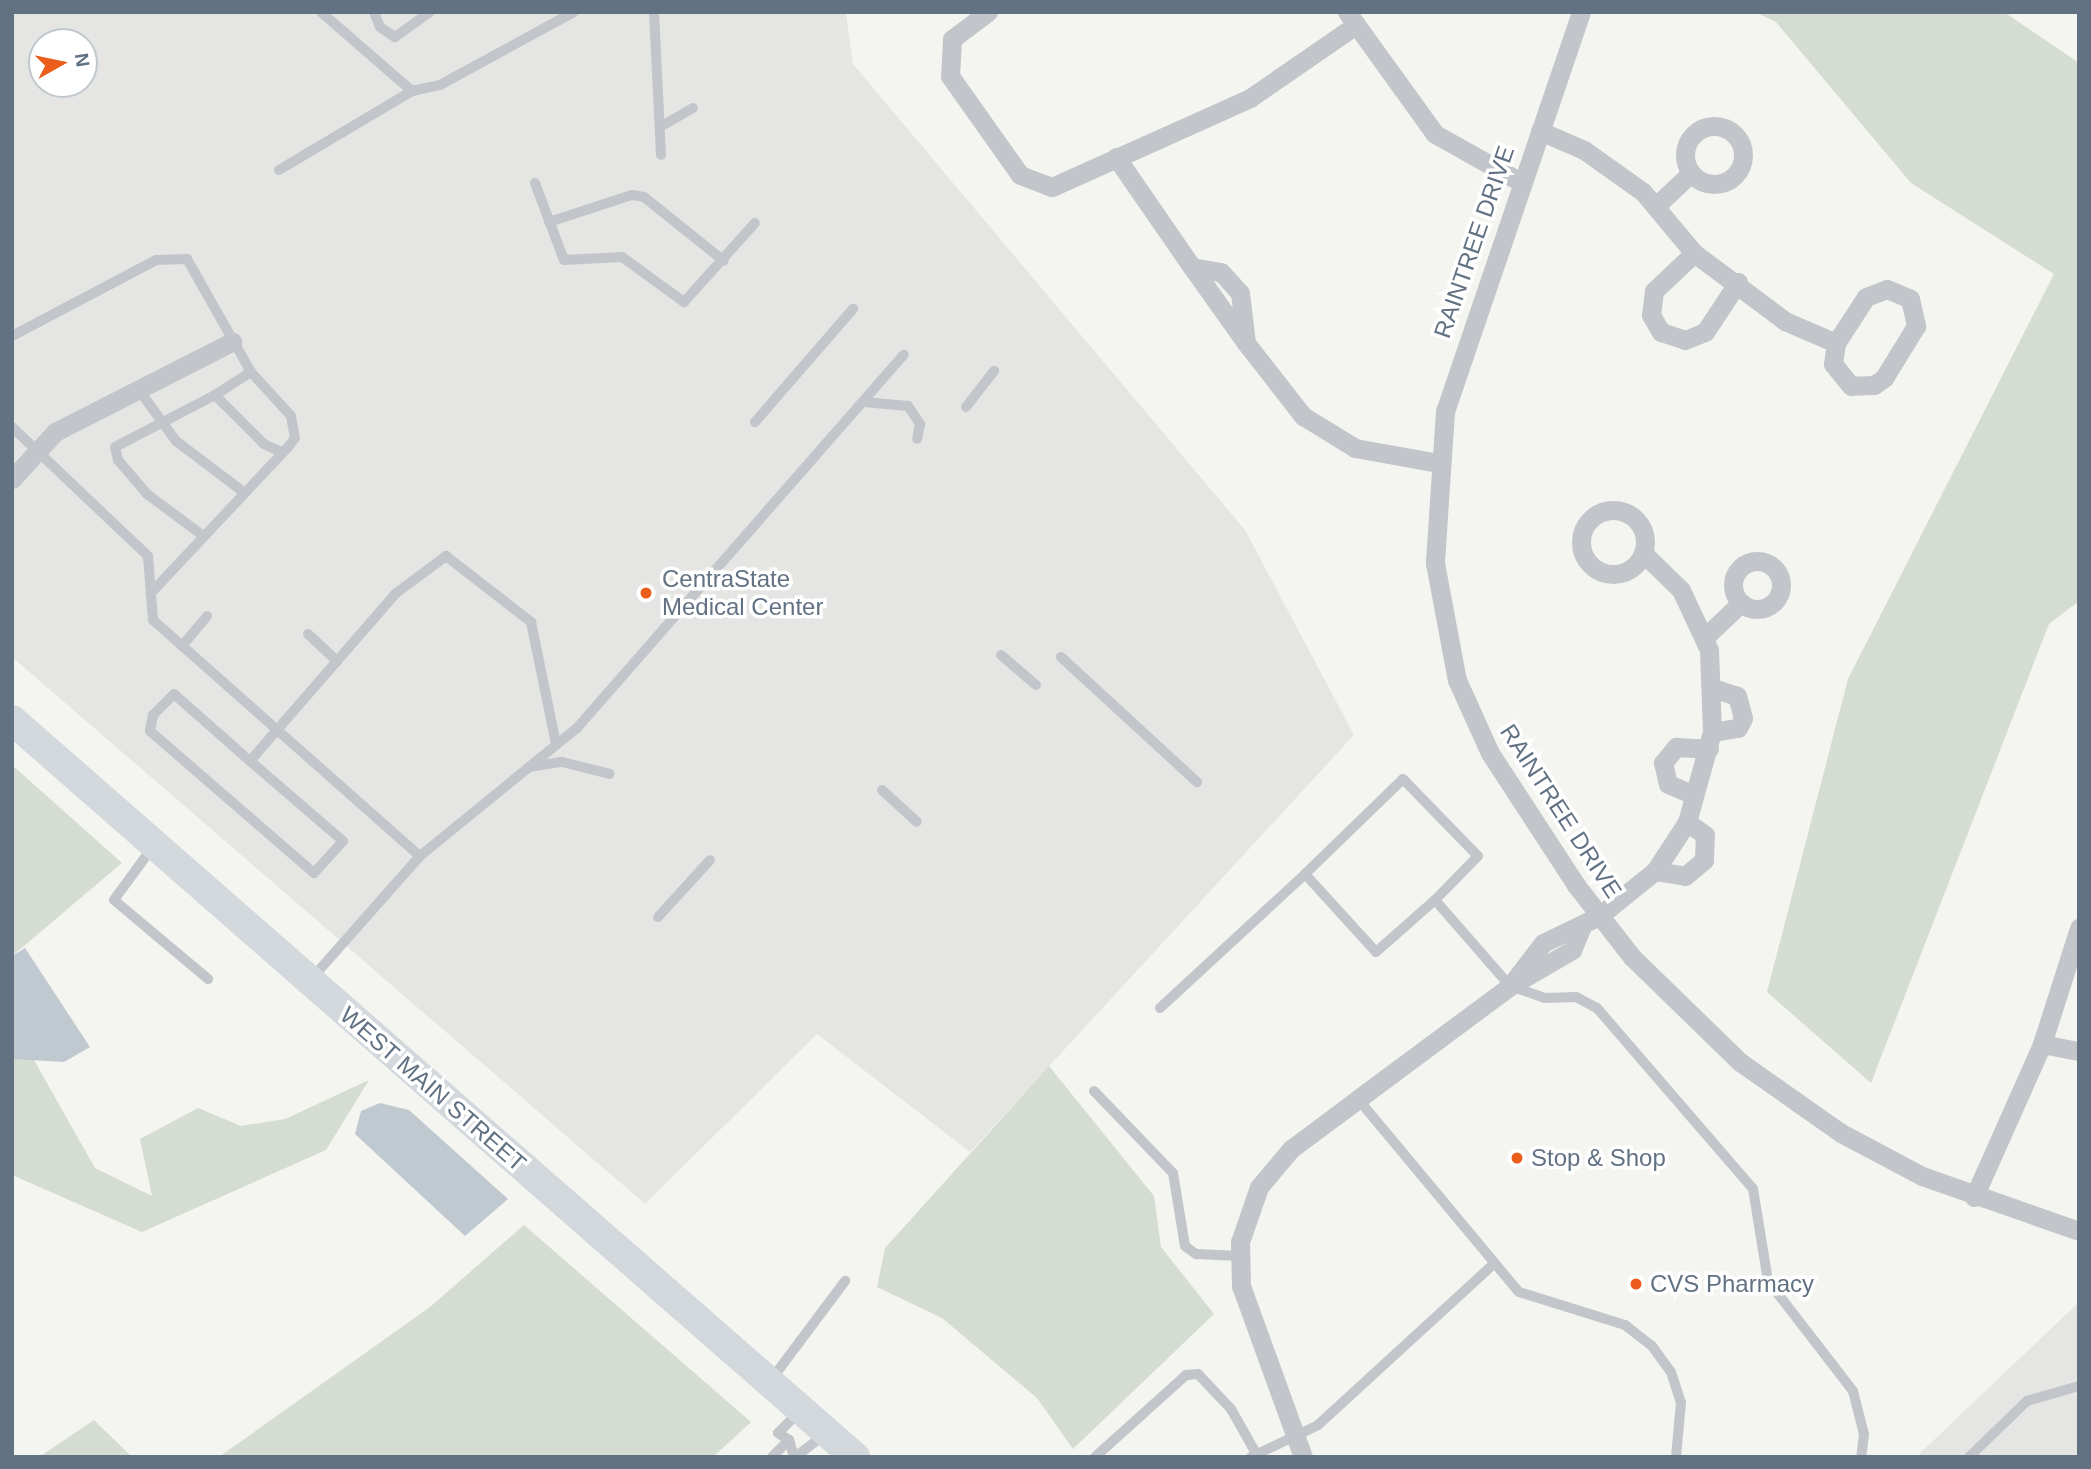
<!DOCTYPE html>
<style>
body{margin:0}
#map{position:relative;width:2091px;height:1469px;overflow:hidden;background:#f4f5f0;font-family:Helvetica,sans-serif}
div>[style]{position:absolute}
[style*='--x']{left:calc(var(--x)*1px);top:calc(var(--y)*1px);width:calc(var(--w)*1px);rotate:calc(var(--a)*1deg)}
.built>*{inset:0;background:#e5e6e4}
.green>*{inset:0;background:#d5dcd1}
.water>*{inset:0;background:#c0c9cf}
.lane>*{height:10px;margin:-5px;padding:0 5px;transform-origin:5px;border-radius:5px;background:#c2c5c9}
.street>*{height:19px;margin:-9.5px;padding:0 9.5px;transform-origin:9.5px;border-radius:9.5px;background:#c2c5c9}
.street>.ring{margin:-9.5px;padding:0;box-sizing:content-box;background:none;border:19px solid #c2c5c9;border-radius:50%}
.primary>*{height:30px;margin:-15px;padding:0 15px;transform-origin:15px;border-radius:15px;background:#d3d8dc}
.dots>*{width:19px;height:19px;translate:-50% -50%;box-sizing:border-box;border:4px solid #fff;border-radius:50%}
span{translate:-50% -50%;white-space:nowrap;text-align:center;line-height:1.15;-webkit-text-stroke:7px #fff;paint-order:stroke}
.street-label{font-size:24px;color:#627283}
.poi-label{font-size:24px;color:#627283}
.left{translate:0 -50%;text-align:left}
.frame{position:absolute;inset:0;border:14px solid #627283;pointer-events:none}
.north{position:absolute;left:28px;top:28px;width:70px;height:70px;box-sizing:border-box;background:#fff;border:2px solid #c0c7cd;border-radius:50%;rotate:81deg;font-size:19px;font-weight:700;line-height:28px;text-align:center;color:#627283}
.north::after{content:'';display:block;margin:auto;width:24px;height:32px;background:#ea5d1b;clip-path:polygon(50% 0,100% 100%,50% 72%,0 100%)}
</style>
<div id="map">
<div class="built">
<i style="clip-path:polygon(evenodd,12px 12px,846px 12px,853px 64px,1245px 530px,1354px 735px,970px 1152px,817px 1034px,645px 1204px,12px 657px,12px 12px,42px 42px,84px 42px,84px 84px,42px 84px,42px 42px)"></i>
<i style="clip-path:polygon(2079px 1302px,2079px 1457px,1916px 1457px)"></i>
</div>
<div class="green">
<i style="clip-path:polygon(1755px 12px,2004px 12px,2079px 63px,2079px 601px,2049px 624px,1871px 1083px,1767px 992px,1848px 679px,2054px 274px,1911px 183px,1776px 22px)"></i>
<i style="clip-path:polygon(12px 765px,122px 863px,12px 956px)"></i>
<i style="clip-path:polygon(12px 1054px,34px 1060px,95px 1168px,152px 1196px,140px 1139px,198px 1108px,241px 1126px,285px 1119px,369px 1080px,326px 1150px,142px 1232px,12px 1175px)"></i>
<i style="clip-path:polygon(1049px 1066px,1154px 1196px,1161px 1247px,1214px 1314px,1073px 1449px,1037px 1398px,942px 1318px,877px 1287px,885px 1248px)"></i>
<i style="clip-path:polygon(524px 1225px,751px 1422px,713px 1457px,219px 1457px,430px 1307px)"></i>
<i style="clip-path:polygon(94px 1420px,132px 1457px,37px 1457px,42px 1455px)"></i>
</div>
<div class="water">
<i style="clip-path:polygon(25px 948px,90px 1047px,64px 1062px,13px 1059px,12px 956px)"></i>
<i style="clip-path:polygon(380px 1103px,409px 1110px,508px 1199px,465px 1236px,355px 1134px,361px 1111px)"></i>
</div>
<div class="lane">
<i style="--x:321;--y:12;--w:121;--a:41"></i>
<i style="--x:412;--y:91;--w:29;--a:-12"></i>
<i style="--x:440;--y:85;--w:153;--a:-28.6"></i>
<i style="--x:374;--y:12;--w:16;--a:68"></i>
<i style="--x:380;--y:27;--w:18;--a:34"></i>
<i style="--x:395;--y:37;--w:43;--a:-35.5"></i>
<i style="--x:654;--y:12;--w:143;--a:87.2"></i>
<i style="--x:660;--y:127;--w:38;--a:-30"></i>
<i style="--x:279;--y:170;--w:155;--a:-30.7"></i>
<i style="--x:535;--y:183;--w:82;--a:69.4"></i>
<i style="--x:564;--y:260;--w:58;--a:-3"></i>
<i style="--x:622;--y:257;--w:77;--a:36"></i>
<i style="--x:684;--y:302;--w:106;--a:-48.1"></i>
<i style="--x:549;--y:222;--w:87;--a:-18"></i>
<i style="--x:632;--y:195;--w:12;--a:9"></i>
<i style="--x:644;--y:197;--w:102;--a:38.7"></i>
<i style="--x:12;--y:336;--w:163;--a:-27.8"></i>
<i style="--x:156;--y:260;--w:31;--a:-2"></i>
<i style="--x:187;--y:259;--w:130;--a:60.5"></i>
<i style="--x:251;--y:372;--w:59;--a:47.7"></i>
<i style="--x:291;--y:416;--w:22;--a:80"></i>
<i style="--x:295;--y:438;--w:10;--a:127"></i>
<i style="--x:289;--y:446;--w:202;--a:133.2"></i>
<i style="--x:139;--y:390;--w:63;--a:54"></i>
<i style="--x:176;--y:441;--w:83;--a:37.1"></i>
<i style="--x:215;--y:395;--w:43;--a:-32.6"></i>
<i style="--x:864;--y:402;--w:44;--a:5.2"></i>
<i style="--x:908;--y:406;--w:22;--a:56"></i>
<i style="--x:920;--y:424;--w:15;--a:101"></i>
<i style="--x:966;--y:407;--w:46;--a:-52.1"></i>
<i style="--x:755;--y:422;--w:150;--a:-49.1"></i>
<i style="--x:12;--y:427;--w:187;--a:43.5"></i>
<i style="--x:148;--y:556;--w:64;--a:85.5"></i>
<i style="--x:153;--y:620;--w:356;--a:41.5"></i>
<i style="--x:202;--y:535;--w:69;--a:-143.3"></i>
<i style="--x:147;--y:494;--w:45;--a:-130.5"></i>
<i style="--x:118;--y:460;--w:13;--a:-103"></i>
<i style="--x:115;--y:447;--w:113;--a:-27.5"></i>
<i style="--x:215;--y:395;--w:69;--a:45"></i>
<i style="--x:264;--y:444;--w:19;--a:25"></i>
<i style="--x:308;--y:634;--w:40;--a:43"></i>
<i style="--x:182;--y:646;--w:39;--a:-50"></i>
<i style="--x:1001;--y:655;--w:46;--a:40.6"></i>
<i style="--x:1061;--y:657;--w:185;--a:42.6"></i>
<i style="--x:250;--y:761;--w:101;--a:-138.6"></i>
<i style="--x:174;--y:694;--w:30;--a:135"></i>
<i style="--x:153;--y:715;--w:16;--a:101"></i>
<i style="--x:150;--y:731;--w:217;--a:40.9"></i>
<i style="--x:314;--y:873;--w:43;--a:-47.8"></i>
<i style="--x:343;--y:841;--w:123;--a:-139.3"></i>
<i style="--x:250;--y:761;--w:221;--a:-49"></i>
<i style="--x:395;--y:594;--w:64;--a:-36.7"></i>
<i style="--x:446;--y:556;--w:108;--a:37.8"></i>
<i style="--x:531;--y:622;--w:125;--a:78.4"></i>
<i style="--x:529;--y:767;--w:33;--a:-9"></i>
<i style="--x:562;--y:762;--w:49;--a:14"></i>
<i style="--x:882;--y:790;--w:47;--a:42.4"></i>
<i style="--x:152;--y:848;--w:64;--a:126.2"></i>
<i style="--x:114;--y:900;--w:123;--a:40"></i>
<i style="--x:1305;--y:874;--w:136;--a:-44.1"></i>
<i style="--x:1403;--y:779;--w:107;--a:45.8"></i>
<i style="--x:1478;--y:856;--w:62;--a:134.3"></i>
<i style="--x:658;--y:917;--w:77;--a:-47.6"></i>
<i style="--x:313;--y:977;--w:162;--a:-48.5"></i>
<i style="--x:420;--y:856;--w:203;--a:-39.2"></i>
<i style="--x:577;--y:728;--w:496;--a:-48.8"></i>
<i style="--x:1160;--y:1008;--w:197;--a:-42.7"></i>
<i style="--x:1305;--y:874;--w:105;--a:47.7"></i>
<i style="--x:1376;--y:952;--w:79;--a:-41.4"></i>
<i style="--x:1435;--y:900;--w:114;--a:48.9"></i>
<i style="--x:1510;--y:986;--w:37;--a:19"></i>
<i style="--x:1545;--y:998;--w:31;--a:-2"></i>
<i style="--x:1576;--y:997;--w:24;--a:28"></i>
<i style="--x:1597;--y:1008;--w:239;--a:49.2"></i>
<i style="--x:1753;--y:1189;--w:93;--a:80.7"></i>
<i style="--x:1768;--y:1281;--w:139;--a:52.3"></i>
<i style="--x:1853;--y:1391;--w:44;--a:75.7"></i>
<i style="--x:1864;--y:1434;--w:23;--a:97"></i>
<i style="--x:1094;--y:1091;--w:114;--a:46.1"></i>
<i style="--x:1173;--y:1173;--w:74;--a:80.7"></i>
<i style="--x:1185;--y:1246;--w:14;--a:36"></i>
<i style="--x:1196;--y:1254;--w:43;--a:2.7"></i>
<i style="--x:1358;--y:1099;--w:251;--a:50.2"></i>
<i style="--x:1519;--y:1292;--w:111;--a:17.3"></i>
<i style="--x:1625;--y:1325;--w:34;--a:38"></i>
<i style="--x:1652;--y:1346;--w:32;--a:54"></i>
<i style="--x:1671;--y:1372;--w:32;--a:72"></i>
<i style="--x:1681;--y:1402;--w:55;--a:95.2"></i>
<i style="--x:771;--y:1380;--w:124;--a:-53.2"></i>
<i style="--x:772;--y:1457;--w:24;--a:-45"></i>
<i style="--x:794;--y:1457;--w:18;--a:-106"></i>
<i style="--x:789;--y:1440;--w:13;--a:-148"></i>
<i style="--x:778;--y:1433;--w:28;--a:-45"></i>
<i style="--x:795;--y:1457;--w:38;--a:-37"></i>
<i style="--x:1095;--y:1457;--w:122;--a:-42"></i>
<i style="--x:1186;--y:1375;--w:12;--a:-5"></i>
<i style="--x:1198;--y:1374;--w:48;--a:46.7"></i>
<i style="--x:1231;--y:1409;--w:55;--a:60.6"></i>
<i style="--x:1251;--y:1457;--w:74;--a:-25.5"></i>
<i style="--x:1318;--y:1425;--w:239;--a:-42.5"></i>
<i style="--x:1969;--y:1457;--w:81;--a:-44"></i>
<i style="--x:2027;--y:1401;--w:54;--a:-16.1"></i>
</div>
<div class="street">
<i style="--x:988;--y:12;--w:45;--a:143.1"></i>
<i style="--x:952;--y:39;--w:37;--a:93"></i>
<i style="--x:950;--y:76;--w:121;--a:54.7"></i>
<i style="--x:1020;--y:175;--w:34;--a:21"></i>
<i style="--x:1052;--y:187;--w:217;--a:-24.2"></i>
<i style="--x:1250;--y:98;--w:129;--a:-34.6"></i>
<i style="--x:1347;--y:12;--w:150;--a:54.2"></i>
<i style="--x:1435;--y:134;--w:96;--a:29.2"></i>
<i style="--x:1581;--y:12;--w:422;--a:108.8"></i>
<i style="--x:1445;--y:411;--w:152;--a:93.8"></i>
<i style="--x:1435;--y:563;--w:119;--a:79.4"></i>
<i style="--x:1457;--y:680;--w:80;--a:65.7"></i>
<i style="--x:1490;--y:753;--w:158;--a:56.9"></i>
<i style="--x:1576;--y:885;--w:91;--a:52.1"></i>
<i style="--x:1632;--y:957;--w:151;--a:44.2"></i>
<i style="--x:1740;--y:1062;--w:123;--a:35.1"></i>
<i style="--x:1841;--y:1133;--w:92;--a:28"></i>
<i style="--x:1922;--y:1176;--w:166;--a:19.3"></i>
<i class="ring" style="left:1685px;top:126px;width:39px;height:39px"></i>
<i style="--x:1540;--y:131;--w:48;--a:23.4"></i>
<i style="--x:1584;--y:150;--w:72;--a:35.4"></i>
<i style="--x:1643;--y:192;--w:80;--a:50.1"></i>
<i style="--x:1694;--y:253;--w:114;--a:36.8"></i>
<i style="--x:1785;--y:321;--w:56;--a:23.3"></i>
<i style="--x:1116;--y:157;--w:134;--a:55.4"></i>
<i style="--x:1192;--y:267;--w:29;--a:10"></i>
<i style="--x:1221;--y:272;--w:28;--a:48"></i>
<i style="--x:1240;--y:293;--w:50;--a:83.2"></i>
<i style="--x:1246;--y:343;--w:93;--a:52"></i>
<i style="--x:1303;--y:416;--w:61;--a:31.6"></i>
<i style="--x:1355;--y:448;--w:84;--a:10.2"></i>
<i style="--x:1657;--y:205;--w:44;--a:-43.2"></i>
<i style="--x:1694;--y:253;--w:55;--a:136.5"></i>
<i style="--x:1654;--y:291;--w:24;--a:97"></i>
<i style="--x:1651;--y:315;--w:20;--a:60"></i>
<i style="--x:1661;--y:332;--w:25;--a:18"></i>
<i style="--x:1685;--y:340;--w:22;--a:-22"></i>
<i style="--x:1705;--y:332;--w:60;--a:-56.6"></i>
<i style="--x:1192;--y:267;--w:93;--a:54.6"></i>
<i style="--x:1887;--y:289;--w:25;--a:23"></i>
<i style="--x:1910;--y:299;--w:28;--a:77"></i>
<i style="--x:1916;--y:326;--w:61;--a:121.6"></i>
<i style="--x:1884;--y:378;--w:12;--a:145"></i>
<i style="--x:1874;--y:385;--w:23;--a:178"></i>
<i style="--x:1851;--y:386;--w:28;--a:-129"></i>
<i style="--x:1833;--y:364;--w:21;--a:-82"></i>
<i style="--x:1836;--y:343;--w:55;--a:-56.9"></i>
<i style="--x:1866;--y:297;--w:22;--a:-21"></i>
<i style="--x:12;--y:479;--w:64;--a:-47.5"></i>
<i style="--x:55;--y:432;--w:199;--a:-27"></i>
<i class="ring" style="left:1581px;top:510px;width:45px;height:45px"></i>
<i class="ring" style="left:1733px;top:561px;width:29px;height:29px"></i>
<i style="--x:1705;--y:637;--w:50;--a:-43.4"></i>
<i style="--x:1712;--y:732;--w:26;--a:-9"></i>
<i style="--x:1738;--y:728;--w:11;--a:-63"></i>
<i style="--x:1743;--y:718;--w:23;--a:-105"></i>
<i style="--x:1737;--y:696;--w:23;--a:-162"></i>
<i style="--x:1694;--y:795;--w:28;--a:-157"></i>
<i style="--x:1668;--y:784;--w:22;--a:-103"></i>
<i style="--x:1663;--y:763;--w:21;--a:-51"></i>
<i style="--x:1676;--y:747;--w:33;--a:3"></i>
<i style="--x:1655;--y:871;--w:30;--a:9"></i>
<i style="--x:1685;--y:876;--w:25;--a:-40"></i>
<i style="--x:1704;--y:860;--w:25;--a:-88"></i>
<i style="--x:1705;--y:835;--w:22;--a:-144"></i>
<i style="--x:1510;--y:986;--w:54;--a:-52.5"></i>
<i style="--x:1543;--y:943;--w:62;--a:-25.7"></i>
<i style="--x:1599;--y:916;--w:72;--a:-38.8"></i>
<i style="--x:1655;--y:871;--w:59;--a:-56.9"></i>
<i style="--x:1687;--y:822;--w:93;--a:-74.5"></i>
<i style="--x:1712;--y:732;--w:82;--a:-92.1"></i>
<i style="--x:1709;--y:650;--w:66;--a:-115"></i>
<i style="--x:1681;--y:590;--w:53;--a:-135.8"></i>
<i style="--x:2042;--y:1044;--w:38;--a:11"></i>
<i style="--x:1974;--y:1197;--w:167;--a:-66"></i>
<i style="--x:2042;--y:1044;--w:122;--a:-72.3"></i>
<i style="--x:1303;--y:1457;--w:182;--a:-109.9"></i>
<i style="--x:1241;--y:1286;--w:44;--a:-91.3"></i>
<i style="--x:1240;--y:1242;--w:58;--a:-70.9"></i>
<i style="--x:1259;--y:1187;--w:50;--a:-49.9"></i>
<i style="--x:1291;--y:1149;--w:84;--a:-36.7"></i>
<i style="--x:1358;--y:1099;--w:189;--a:-36.6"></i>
<i style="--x:1510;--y:986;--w:72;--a:-30.1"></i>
<i style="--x:1572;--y:950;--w:26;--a:-67"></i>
</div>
<div class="primary">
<i style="--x:12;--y:720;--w:1120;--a:41.16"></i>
</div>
<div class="dots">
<i style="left:646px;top:593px;background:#ea5d1b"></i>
<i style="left:1517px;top:1158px;background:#ea5d1b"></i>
<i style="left:1636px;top:1284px;background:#ea5d1b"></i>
</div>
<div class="street-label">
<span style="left:1474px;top:242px;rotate:-71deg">RAINTREE DRIVE</span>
<span style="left:1561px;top:811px;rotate:57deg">RAINTREE DRIVE</span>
<span style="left:433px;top:1089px;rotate:41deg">WEST MAIN STREET</span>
</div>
<div class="poi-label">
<span class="left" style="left:662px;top:593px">CentraState<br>Medical Center</span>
<span class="left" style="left:1531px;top:1158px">Stop &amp; Shop</span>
<span class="left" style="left:1650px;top:1284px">CVS Pharmacy</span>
</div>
<div class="frame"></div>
<div class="north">N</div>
</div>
